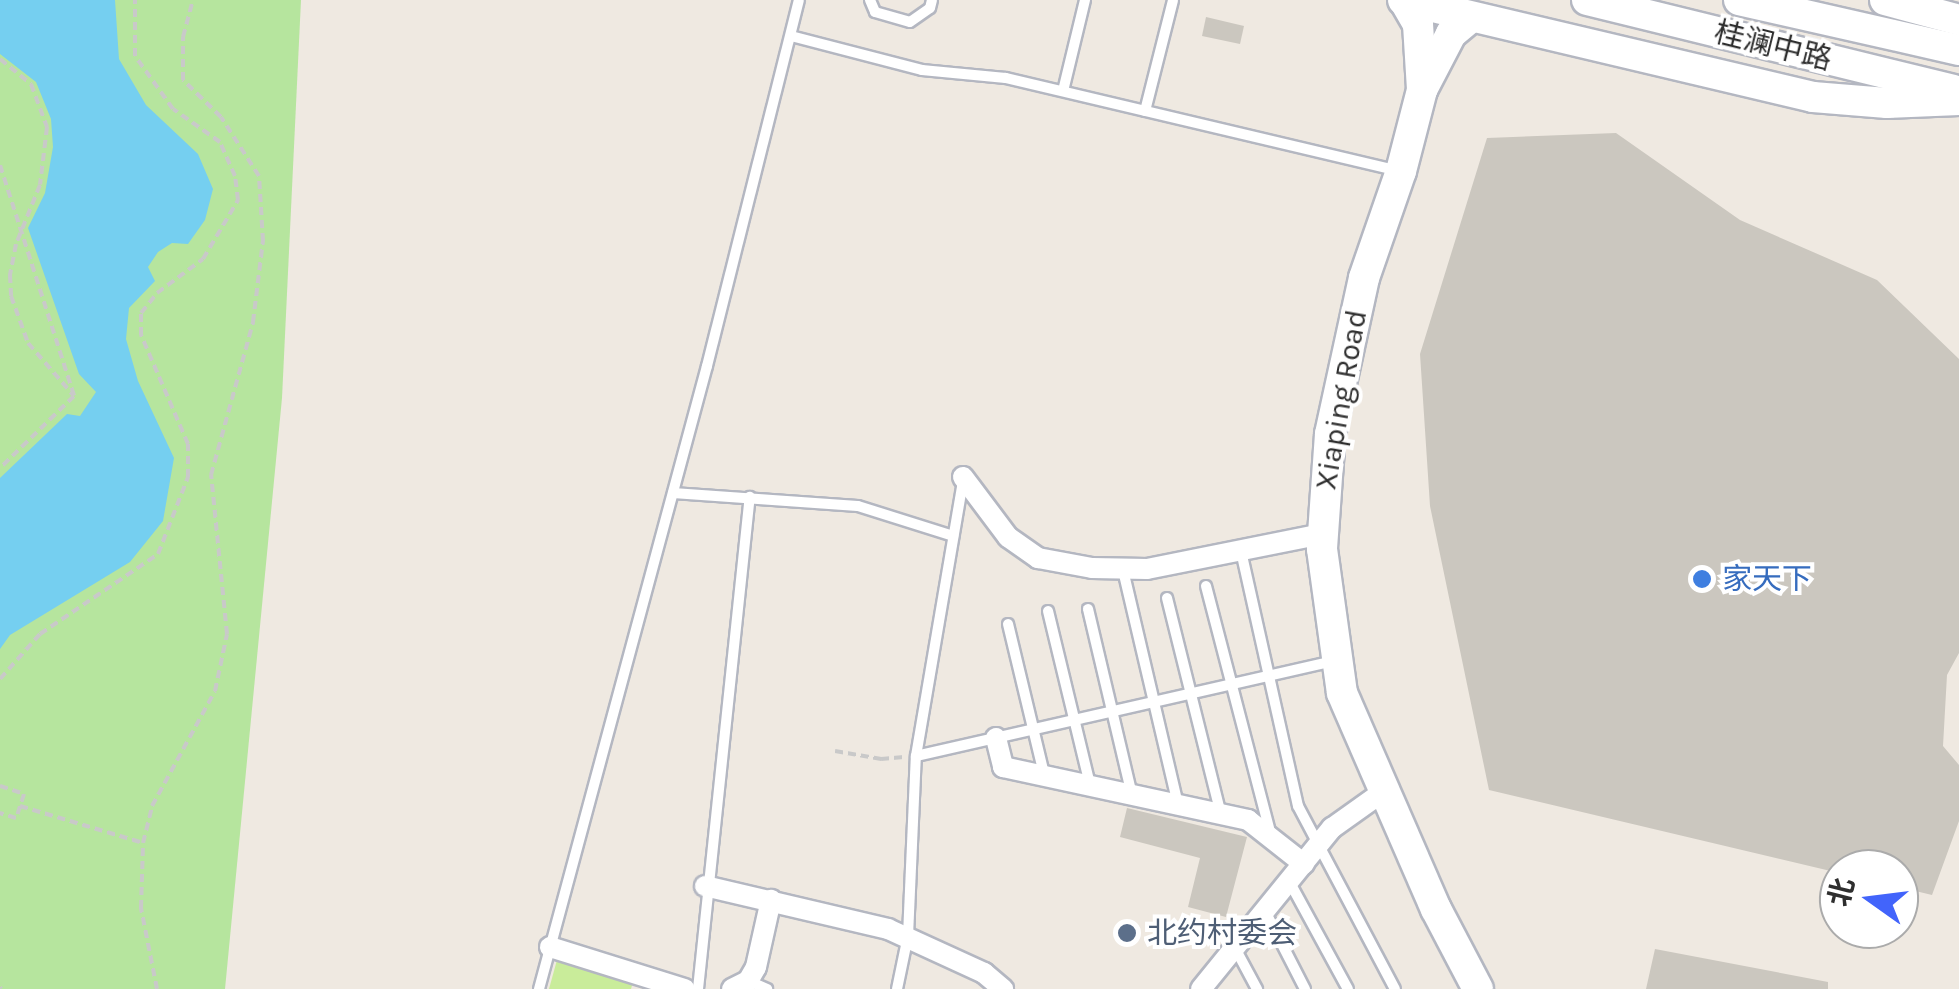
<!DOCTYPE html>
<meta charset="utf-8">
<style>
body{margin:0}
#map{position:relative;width:1959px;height:989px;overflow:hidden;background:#efe9e1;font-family:Karla,"Noto Sans SC",sans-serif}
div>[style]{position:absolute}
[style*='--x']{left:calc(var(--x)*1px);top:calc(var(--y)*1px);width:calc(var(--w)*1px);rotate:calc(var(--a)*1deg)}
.green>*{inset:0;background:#b6e59e}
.pitch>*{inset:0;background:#c9ec9a}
.water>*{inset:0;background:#75cff0}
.building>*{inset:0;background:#cbc7bf}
.path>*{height:4px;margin-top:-2px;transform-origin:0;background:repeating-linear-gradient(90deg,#c9c9c9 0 8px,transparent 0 13px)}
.roads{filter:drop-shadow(2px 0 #b4b7c1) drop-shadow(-2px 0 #b4b7c1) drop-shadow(0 2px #b4b7c1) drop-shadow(0 -2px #b4b7c1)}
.service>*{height:10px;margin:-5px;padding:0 5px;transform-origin:5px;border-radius:5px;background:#fff}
.minor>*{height:20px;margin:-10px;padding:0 10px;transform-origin:10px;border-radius:10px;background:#fff}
.secondary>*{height:30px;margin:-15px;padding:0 15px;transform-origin:15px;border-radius:15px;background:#fff}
.dots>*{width:28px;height:28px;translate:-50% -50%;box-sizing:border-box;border:5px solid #fff;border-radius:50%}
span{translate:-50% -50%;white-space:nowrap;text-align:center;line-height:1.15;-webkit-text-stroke:8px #fff;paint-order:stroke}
.street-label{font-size:30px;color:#2e2e2e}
.shop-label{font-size:30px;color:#366cbe}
.left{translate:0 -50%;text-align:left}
.service-label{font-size:30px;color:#4e5e75}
.north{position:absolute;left:1819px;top:849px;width:100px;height:100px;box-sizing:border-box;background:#fff;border:2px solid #ababab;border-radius:50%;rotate:284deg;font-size:28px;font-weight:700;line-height:40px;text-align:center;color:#2e2e2e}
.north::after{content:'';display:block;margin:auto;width:35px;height:45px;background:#4264fb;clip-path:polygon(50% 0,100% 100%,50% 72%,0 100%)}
</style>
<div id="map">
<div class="green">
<i style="clip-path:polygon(0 0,301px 0,282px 398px,225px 989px,0 989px)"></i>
</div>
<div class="pitch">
<i style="clip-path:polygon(557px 960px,633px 982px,631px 989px,549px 989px)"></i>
</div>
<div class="water">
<i style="clip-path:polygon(0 0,115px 0,119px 59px,146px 105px,198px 154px,213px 189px,205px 220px,188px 244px,172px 243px,158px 252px,148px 267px,155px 281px,129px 308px,126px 339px,138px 381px,174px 458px,163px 521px,130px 562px,10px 635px,0 649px,0 478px,67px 414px,80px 416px,96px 392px,79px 374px,28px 228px,45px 193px,53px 147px,51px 119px,36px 82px,0 54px)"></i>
</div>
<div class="building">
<i style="clip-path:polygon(1206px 17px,1244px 26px,1240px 44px,1202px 36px)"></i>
<i style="clip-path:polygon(1616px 133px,1740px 220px,1877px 280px,1959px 359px,1959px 653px,1947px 675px,1943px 746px,1959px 765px,1959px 821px,1932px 895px,1899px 887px,1899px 869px,1839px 869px,1839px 873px,1489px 790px,1430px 506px,1420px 354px,1487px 138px)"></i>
<i style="clip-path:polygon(1127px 808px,1247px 837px,1226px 917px,1188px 907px,1200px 858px,1120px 837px)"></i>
<i style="clip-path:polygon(1655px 949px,1828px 982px,1828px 989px,1646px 989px)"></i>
</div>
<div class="path">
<i style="--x:0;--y:59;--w:40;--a:39"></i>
<i style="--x:31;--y:84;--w:46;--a:69.6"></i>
<i style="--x:47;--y:127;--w:58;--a:96.9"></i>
<i style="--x:40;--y:185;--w:64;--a:112.1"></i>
<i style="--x:16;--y:244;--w:32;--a:101"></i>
<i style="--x:10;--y:275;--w:21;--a:87"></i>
<i style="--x:11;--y:296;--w:50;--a:70.1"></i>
<i style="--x:28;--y:343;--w:70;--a:49"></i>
<i style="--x:0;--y:165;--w:243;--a:72.2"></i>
<i style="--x:74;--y:396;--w:103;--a:135.8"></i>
<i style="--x:0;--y:679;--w:60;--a:-48.4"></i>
<i style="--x:40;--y:634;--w:143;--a:-34.1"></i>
<i style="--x:158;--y:554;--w:83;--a:-68.7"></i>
<i style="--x:188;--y:477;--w:33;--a:-90"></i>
<i style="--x:188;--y:444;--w:119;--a:-113.3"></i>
<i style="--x:141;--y:335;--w:22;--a:-90"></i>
<i style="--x:141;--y:313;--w:26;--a:-51"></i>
<i style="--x:157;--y:293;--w:57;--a:-36.5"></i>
<i style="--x:203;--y:259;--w:69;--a:-59.3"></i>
<i style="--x:238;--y:200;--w:24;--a:-97"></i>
<i style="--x:235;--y:176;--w:37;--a:-114"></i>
<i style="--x:220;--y:142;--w:57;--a:-144.9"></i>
<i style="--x:173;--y:109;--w:65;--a:-125.6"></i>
<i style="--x:135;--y:56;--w:56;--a:-90"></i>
<i style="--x:835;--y:751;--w:47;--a:9.9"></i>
<i style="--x:881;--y:759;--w:23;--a:-5"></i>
<i style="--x:0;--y:786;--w:25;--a:18"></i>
<i style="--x:24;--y:794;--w:25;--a:108"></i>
<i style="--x:16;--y:818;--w:17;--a:-163"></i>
<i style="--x:20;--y:806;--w:128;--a:16.7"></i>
<i style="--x:0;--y:987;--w:2;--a:63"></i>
<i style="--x:157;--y:989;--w:83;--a:-101.2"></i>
<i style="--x:141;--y:908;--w:65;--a:-88.2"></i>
<i style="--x:143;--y:843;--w:38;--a:-76"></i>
<i style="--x:152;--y:806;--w:131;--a:-61.3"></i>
<i style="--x:215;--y:691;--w:58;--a:-78.1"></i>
<i style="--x:227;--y:634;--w:160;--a:-95.7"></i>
<i style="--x:211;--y:475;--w:159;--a:-74.6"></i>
<i style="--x:253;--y:322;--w:82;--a:-83"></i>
<i style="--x:263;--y:241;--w:65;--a:-93.5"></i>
<i style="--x:259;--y:176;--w:70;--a:-122.8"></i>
<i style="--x:221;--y:117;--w:53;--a:-135.8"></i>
<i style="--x:183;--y:80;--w:43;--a:-90"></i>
<i style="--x:183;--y:37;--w:38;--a:-75"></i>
</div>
<div class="roads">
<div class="service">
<i style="--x:870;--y:0;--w:13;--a:67"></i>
<i style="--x:875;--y:12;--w:36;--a:16"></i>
<i style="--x:910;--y:22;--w:24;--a:-35"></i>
<i style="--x:930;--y:8;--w:8;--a:-76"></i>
<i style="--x:791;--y:36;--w:135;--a:14.5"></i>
<i style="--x:922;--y:70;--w:84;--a:5.4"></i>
<i style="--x:1006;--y:78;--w:405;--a:13.3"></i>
<i style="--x:1063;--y:91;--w:94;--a:-76.4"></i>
<i style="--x:1145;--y:111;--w:114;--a:-75.8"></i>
<i style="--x:673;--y:493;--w:185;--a:4"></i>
<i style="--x:858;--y:506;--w:100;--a:17.5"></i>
<i style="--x:1241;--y:551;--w:261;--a:77.4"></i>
<i style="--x:1298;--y:806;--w:207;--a:62.1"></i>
<i style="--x:1123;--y:570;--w:241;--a:76.8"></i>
<i style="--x:1206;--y:586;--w:254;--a:75.4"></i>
<i style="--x:1167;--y:598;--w:223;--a:76"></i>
<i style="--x:1088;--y:609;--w:191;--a:76.7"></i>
<i style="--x:1048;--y:611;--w:179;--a:76.4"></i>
<i style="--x:1008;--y:624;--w:154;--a:76.5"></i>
<i style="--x:916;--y:756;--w:430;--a:-12.8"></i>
<i style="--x:1289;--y:881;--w:123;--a:61.4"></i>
<i style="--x:1265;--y:911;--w:88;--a:62.9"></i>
<i style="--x:1235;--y:948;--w:47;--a:61.8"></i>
<i style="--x:749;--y:981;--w:20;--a:24"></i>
<i style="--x:539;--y:989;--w:645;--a:-74.91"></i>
<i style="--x:707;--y:366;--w:377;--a:-75.9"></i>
<i style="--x:698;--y:989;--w:495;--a:-84"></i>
<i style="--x:897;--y:989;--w:54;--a:-78.3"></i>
<i style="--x:908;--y:936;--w:180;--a:-87.5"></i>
<i style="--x:916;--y:756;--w:280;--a:-80.3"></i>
</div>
<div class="minor">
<i style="--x:963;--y:477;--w:75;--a:53.1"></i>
<i style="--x:1008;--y:537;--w:37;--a:35"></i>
<i style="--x:1038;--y:558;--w:55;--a:10.5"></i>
<i style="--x:1092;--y:568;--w:55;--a:1"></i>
<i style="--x:1147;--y:569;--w:178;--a:-11.3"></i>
<i style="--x:996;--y:738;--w:30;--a:76"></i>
<i style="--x:1003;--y:767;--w:251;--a:12.2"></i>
<i style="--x:1248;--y:820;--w:71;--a:38.2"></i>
<i style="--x:705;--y:886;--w:188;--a:13.2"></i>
<i style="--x:888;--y:929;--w:106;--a:24.6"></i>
<i style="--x:984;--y:973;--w:25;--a:40"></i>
<i style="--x:550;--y:947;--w:141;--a:17.3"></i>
<i style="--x:732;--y:989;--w:18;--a:-27"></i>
<i style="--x:748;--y:981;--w:16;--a:-60"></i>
<i style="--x:756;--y:967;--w:69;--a:-77.4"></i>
<i style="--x:1201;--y:989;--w:208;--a:-50.9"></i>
<i style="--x:1332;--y:828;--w:64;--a:-35.4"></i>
</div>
<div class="secondary">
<i style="--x:1403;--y:0;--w:421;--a:13.3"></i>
<i style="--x:1813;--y:97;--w:74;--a:4.6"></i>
<i style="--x:1887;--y:103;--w:72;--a:-2.4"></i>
<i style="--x:1404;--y:0;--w:28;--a:60"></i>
<i style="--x:1418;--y:24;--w:66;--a:86.5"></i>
<i style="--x:1587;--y:0;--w:377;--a:13.8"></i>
<i style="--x:1739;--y:0;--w:226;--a:12.8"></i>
<i style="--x:1885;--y:0;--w:77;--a:15.1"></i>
<i style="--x:1470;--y:18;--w:25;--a:140"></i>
<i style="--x:1451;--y:34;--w:63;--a:117.4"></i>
<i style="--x:1422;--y:90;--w:84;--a:104.5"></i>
<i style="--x:1401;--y:171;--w:113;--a:109.1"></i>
<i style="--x:1364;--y:278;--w:160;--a:102.3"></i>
<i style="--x:1330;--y:434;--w:115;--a:94"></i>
<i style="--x:1322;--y:549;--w:145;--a:82.1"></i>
<i style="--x:1342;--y:693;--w:236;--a:66.5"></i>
<i style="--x:1436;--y:909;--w:90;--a:62.3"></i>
</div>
</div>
<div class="dots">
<i style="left:1702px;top:579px;background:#3f7fe0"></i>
<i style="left:1127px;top:933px;background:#5c6f8a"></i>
</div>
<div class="street-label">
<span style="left:1773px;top:46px;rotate:14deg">桂澜中路</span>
<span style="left:1341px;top:400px;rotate:-80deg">Xiaping Road</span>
</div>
<div class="shop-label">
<span class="left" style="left:1722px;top:579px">家天下</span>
</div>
<div class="service-label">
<span class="left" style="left:1147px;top:933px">北约村委会</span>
</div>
<div class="north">北</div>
</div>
